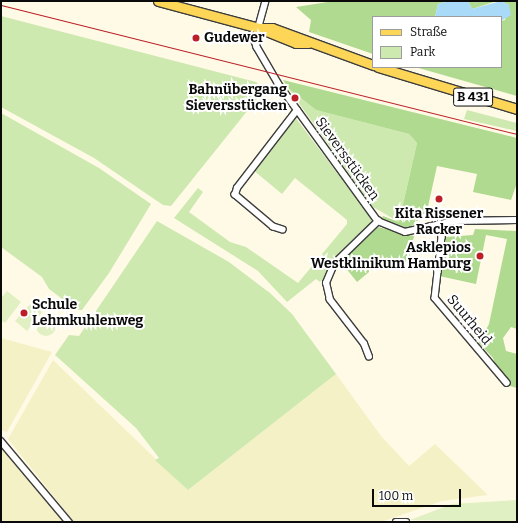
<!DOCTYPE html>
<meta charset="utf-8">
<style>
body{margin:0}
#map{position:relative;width:518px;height:523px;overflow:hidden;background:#fffae6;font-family:Bitter,serif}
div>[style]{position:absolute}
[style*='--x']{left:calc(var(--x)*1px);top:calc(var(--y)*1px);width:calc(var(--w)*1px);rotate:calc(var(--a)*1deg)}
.farmland>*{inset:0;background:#f5f1c6}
.green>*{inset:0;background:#cde9b0}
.forest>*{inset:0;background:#b0da8f}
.pitch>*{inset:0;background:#e0f0c2}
.round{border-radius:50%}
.water>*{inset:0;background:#a9daf8}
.roads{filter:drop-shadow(1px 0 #3d3d3d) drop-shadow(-1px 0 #3d3d3d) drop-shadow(0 1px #3d3d3d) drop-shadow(0 -1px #3d3d3d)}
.street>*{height:5.5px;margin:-2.75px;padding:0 2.75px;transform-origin:2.75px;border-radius:2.75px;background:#fff}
.primary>*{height:9px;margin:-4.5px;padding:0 4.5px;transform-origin:4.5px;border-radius:4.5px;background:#fdd658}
.tram>*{height:1px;margin:-0.5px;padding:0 0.5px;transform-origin:0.5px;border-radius:0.5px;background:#bc1f26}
.dots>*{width:11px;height:11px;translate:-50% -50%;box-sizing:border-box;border:2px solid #fff;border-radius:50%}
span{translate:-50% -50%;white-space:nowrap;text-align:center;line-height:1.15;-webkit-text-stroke:4px #fff;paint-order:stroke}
.shield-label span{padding:1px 3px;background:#fff;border:1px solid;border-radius:3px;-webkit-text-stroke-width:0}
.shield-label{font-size:13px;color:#0a0a0a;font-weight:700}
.poi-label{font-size:14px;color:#0a0a0a;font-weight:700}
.left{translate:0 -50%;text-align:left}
.right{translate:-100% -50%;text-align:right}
.street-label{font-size:14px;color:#0a0a0a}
.frame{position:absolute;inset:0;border:2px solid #0a0a0a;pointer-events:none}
.legend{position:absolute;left:372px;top:16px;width:130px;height:52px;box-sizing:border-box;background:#fff;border:1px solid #9d9d9d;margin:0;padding:5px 7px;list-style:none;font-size:12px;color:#0a0a0a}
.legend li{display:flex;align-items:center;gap:8px;height:20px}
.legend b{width:20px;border:1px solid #9d9d9d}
.scale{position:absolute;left:372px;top:489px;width:89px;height:18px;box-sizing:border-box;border:2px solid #0a0a0a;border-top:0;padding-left:5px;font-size:12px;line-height:14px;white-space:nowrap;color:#0a0a0a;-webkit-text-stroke:3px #fff;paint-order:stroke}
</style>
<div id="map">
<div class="farmland">
<i style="clip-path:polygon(1px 338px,52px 352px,7px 432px,1px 430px)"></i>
<i style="clip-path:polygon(53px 360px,188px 490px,336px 374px,381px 436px,409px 466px,435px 444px,488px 495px,442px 501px,381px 522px,74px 522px,8px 439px)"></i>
<i style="clip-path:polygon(1px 449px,21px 466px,65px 522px,1px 522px)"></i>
</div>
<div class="green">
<i style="clip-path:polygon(1px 16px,256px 82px,264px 90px,171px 206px,163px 205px,94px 158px,1px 107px)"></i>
<i style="clip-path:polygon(288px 88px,316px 110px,409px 134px,417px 143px,399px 222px,373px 207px)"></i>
<i style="clip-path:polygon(467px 110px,517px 123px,517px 131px,464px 119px)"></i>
<i style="clip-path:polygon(1px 113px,99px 168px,151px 204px,109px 273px,82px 310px,77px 310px,49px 289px,42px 277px,1px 247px)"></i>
<i style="clip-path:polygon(295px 117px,371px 218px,371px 225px,332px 263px,324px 278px,320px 282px,316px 279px,287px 302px,258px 271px,174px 218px,198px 188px,203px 192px,189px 212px,230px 242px,246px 247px,298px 283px,347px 224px,347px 220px,295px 178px,282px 194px,253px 170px)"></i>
<i style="clip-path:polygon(157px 221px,229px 262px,270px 293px,292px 314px,336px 374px,188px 490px,155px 460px,159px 458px,136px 428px,55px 355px,69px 335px,79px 336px)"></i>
</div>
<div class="forest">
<i style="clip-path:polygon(334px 1px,448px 1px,438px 4px,435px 17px,373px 17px,373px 54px,309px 32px,311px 20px,296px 7px)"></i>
<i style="clip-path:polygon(468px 1px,497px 1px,472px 9px)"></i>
<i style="clip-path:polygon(501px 1px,517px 1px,517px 96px,415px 67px,501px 67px,501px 21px,505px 20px,509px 5px)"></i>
<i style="clip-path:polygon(283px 80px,517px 138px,517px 183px,511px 200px,473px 192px,477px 174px,437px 166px,427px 211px,410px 228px,397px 228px,381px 220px,383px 216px,399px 222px,417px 143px,409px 134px,316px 110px,288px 88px)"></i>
<i style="clip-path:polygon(378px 227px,414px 236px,409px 259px,397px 269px,387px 257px,357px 282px,341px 262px)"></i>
<i style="clip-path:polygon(475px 229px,517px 231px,517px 329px,511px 327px,503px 338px,506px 351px,517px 354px,517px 388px,502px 384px,493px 358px,479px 343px,489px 324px,507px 239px,486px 235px,476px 284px,439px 276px,446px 237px,473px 235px)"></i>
</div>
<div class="pitch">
<i style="clip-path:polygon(7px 291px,21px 302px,5px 323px,1px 320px,1px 298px)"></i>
<i style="clip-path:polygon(31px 303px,42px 312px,27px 331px,15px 321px)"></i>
<i class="round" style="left:36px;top:316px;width:20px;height:20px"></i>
<i style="clip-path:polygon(517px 500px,517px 522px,410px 520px,452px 504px)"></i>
</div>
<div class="water">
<i style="clip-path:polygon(448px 1px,468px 1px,472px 9px,501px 1px,509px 5px,511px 15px,501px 21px,501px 17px,435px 17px,438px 4px)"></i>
</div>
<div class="roads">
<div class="street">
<i style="--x:266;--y:1;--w:41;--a:105.4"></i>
<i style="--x:255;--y:41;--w:6;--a:72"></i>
<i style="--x:257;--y:47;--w:42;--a:59.7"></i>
<i style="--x:278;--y:83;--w:170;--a:54.1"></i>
<i style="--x:378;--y:221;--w:29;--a:22"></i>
<i style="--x:405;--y:232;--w:50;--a:-12.7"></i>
<i style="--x:454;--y:221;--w:63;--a:-0.9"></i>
<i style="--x:440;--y:224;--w:13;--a:81"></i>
<i style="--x:442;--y:237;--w:61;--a:96.5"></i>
<i style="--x:435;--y:298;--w:111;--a:49.7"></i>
<i style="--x:283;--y:230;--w:10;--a:-163"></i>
<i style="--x:273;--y:227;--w:50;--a:-139.9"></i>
<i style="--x:235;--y:195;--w:7;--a:-74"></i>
<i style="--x:237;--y:188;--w:98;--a:-52.4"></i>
<i style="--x:369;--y:357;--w:14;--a:-111"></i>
<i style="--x:364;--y:344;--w:56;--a:-127.7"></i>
<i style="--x:330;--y:300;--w:17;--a:-103"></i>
<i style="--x:326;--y:283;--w:21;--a:-67"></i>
<i style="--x:334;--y:264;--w:62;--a:-44.3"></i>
<i style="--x:1;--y:441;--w:106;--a:50"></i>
<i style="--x:396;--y:522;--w:10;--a:0"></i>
</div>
<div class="primary">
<i style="--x:158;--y:1;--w:105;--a:15"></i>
<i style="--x:259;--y:28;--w:13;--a:0"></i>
<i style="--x:272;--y:28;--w:108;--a:20.1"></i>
<i style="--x:259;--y:28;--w:40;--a:22"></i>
<i style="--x:296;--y:43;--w:12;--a:0"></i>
<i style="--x:378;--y:67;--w:145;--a:16.8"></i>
</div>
</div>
<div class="tram">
<i style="--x:1;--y:5;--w:532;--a:14.04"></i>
</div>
<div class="dots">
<i style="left:196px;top:38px;background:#bc1f26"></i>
<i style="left:295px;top:98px;background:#bc1f26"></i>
<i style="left:439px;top:199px;background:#bc1f26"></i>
<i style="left:480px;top:256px;background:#bc1f26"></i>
<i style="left:24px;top:313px;background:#bc1f26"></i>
</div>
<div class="shield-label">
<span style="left:473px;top:97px">B 431</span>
</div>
<div class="poi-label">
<span class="left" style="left:204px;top:38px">Gudewer</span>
<span class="right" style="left:287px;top:98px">Bahnübergang<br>Sieversstücken</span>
<span style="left:439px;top:222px">Kita Rissener<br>Racker</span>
<span class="right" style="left:471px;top:256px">Asklepios<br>Westklinikum Hamburg</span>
<span class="left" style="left:32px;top:313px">Schule<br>Lehmkuhlenweg</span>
</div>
<div class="street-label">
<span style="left:347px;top:159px;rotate:54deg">Sieversstücken</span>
<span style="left:469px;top:320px;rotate:50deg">Suurheid</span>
</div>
<div class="frame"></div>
<ul class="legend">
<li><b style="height:5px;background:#fdd658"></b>Straße</li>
<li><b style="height:11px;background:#cde9b0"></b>Park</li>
</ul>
<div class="scale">100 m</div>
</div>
